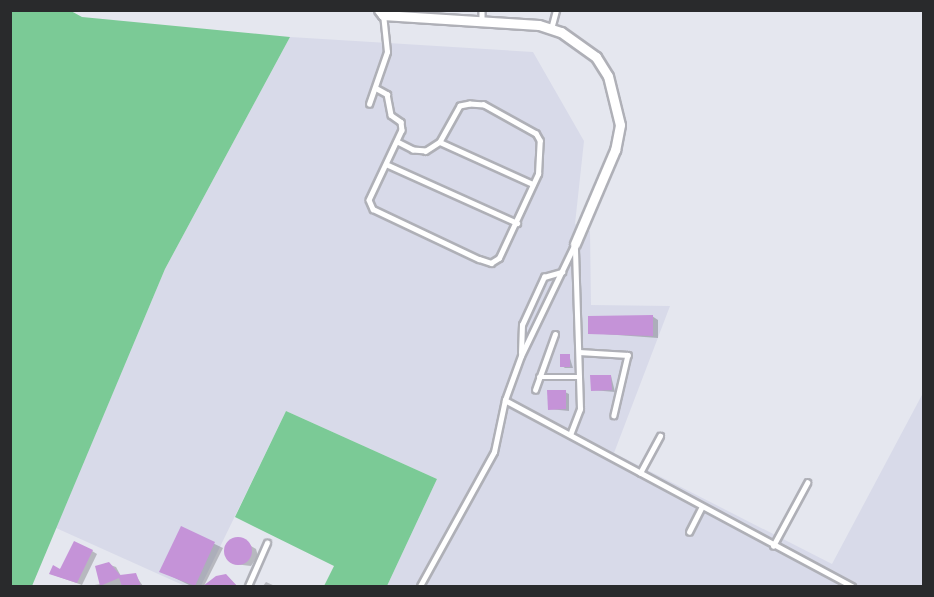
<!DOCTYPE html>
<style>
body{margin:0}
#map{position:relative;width:934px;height:597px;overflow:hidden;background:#e5e7ef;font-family:"Golos Text",sans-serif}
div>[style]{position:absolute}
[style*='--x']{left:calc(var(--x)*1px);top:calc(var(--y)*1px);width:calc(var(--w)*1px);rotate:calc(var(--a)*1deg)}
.built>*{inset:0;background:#d8dae9}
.green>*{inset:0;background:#7bca96}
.shadow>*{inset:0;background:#0003}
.building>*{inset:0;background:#c593d8}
.round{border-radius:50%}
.roads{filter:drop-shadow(2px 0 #afb0b7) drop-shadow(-2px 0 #afb0b7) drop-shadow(0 2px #afb0b7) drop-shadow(0 -2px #afb0b7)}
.lane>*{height:4.5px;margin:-2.25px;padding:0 2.25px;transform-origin:2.25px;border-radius:2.25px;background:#fff}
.street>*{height:9px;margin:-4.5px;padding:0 4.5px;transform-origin:4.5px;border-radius:4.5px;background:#fff}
span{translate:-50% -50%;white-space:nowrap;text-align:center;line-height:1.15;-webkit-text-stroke:4.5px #f3f4fc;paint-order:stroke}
.frame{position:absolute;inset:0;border:12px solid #292a2c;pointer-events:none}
</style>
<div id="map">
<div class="built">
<i style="clip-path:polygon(290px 37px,533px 52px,584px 141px,575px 224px,590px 231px,591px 305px,670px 306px,614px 453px,832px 564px,923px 393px,923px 586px,387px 586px,437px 479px,286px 411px,201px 586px,185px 586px,56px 528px,165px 269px)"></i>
</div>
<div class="green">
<i style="clip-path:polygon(10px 11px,71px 11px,82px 17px,290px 37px,165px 269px,32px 586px,10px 586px)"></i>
<i style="clip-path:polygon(286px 411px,437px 479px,387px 586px,324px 586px,334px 566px,235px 517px)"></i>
</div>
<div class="shadow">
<i style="clip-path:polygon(652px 316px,658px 320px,658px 338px,590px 333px)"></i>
<i style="clip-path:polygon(569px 355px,573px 368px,565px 368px,562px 366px)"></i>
<i style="clip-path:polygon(611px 376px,615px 392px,592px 390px)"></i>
<i style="clip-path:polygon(565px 392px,569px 394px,569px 411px,549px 409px)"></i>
<i style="clip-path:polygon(181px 528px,223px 548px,204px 586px,191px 586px,161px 571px)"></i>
<i style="clip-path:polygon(239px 539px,256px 549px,258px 556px,251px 566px,234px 564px,226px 549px)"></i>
<i style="clip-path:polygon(92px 551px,97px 554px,82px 585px,51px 574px)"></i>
<i style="clip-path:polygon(105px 563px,116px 567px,121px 576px,136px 576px,143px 586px,88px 586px,101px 584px)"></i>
<i style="clip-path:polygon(226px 575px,237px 586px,213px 586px,211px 582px)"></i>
<i style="clip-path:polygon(266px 582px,275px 586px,263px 586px)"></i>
</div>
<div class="building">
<i style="clip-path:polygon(653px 315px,653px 336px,588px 334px,588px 316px)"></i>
<i style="clip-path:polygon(560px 354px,570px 354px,570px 367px,560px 367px)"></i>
<i style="clip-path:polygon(590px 375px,611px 375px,612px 390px,591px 391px)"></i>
<i style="clip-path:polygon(547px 390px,566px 390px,566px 409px,548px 410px)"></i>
<i style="clip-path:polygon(181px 526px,215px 542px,195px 586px,159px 572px)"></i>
<i class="round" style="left:224px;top:537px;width:28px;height:28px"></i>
<i style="clip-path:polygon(74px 541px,93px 550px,77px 583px,49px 574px,53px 565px,60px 569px)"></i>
<i style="clip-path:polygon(109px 562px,120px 575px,136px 573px,141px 586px,122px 586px,119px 578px,100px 586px,95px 566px)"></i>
<i style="clip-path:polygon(226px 574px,237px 586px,203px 586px,216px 576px)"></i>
</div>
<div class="roads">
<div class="lane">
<i style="--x:482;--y:10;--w:11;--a:90"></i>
<i style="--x:551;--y:29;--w:20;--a:-75"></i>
<i style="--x:376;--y:88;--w:13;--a:29"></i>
<i style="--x:387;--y:94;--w:21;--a:79"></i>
<i style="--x:391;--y:115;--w:12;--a:35"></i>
<i style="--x:401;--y:122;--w:8;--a:83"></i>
<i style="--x:402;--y:130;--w:77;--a:115.2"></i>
<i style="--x:369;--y:200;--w:10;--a:66"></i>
<i style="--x:373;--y:209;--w:117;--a:25.3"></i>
<i style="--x:479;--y:259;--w:13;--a:18"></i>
<i style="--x:491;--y:263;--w:9;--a:-32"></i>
<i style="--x:499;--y:258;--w:93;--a:-65.1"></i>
<i style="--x:538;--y:174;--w:33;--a:-87"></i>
<i style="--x:540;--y:141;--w:8;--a:-120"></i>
<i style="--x:536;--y:134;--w:60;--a:-150.9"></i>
<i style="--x:484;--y:105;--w:14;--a:-176"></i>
<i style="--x:470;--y:104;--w:10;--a:169"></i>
<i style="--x:460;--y:106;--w:41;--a:119.1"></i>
<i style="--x:440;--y:142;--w:17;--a:147"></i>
<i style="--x:426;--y:151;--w:13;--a:-176"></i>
<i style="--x:413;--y:150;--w:18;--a:-153"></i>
<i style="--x:369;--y:104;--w:55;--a:-70.9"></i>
<i style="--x:387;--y:52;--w:37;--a:-96"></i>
<i style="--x:440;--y:142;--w:102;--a:24.3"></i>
<i style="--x:386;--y:164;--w:144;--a:24.2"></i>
<i style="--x:579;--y:352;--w:49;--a:3.5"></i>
<i style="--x:628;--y:355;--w:62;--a:103.1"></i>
<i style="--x:521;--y:353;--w:28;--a:-88"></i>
<i style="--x:522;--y:325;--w:53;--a:-65.4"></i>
<i style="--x:544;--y:277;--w:19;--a:-16"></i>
<i style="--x:539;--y:377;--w:41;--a:0"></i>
<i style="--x:535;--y:390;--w:59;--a:-70.3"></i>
<i style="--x:505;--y:400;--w:394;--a:28.2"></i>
<i style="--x:570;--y:435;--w:28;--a:-69"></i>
<i style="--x:580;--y:409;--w:162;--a:-91.8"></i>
<i style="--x:640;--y:473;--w:42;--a:-61.6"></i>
<i style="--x:689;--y:532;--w:28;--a:-63"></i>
<i style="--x:773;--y:546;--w:72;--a:-61.6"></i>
<i style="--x:248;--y:586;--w:47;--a:-66.2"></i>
<i style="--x:420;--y:586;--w:153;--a:-61.1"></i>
<i style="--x:494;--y:452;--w:53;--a:-78.1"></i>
<i style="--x:505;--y:400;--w:47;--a:-70"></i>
<i style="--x:521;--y:356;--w:124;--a:-64.3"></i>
</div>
<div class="street">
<i style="--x:379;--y:10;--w:6;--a:51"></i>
<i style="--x:383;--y:15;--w:156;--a:3.7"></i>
<i style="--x:539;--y:25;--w:23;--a:18"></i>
<i style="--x:561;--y:32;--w:43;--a:35.5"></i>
<i style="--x:596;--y:57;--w:22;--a:58"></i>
<i style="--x:608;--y:76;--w:50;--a:76.2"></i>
<i style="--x:620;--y:125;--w:25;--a:101"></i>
<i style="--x:615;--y:150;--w:102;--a:113.1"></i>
</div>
</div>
<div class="frame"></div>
</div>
